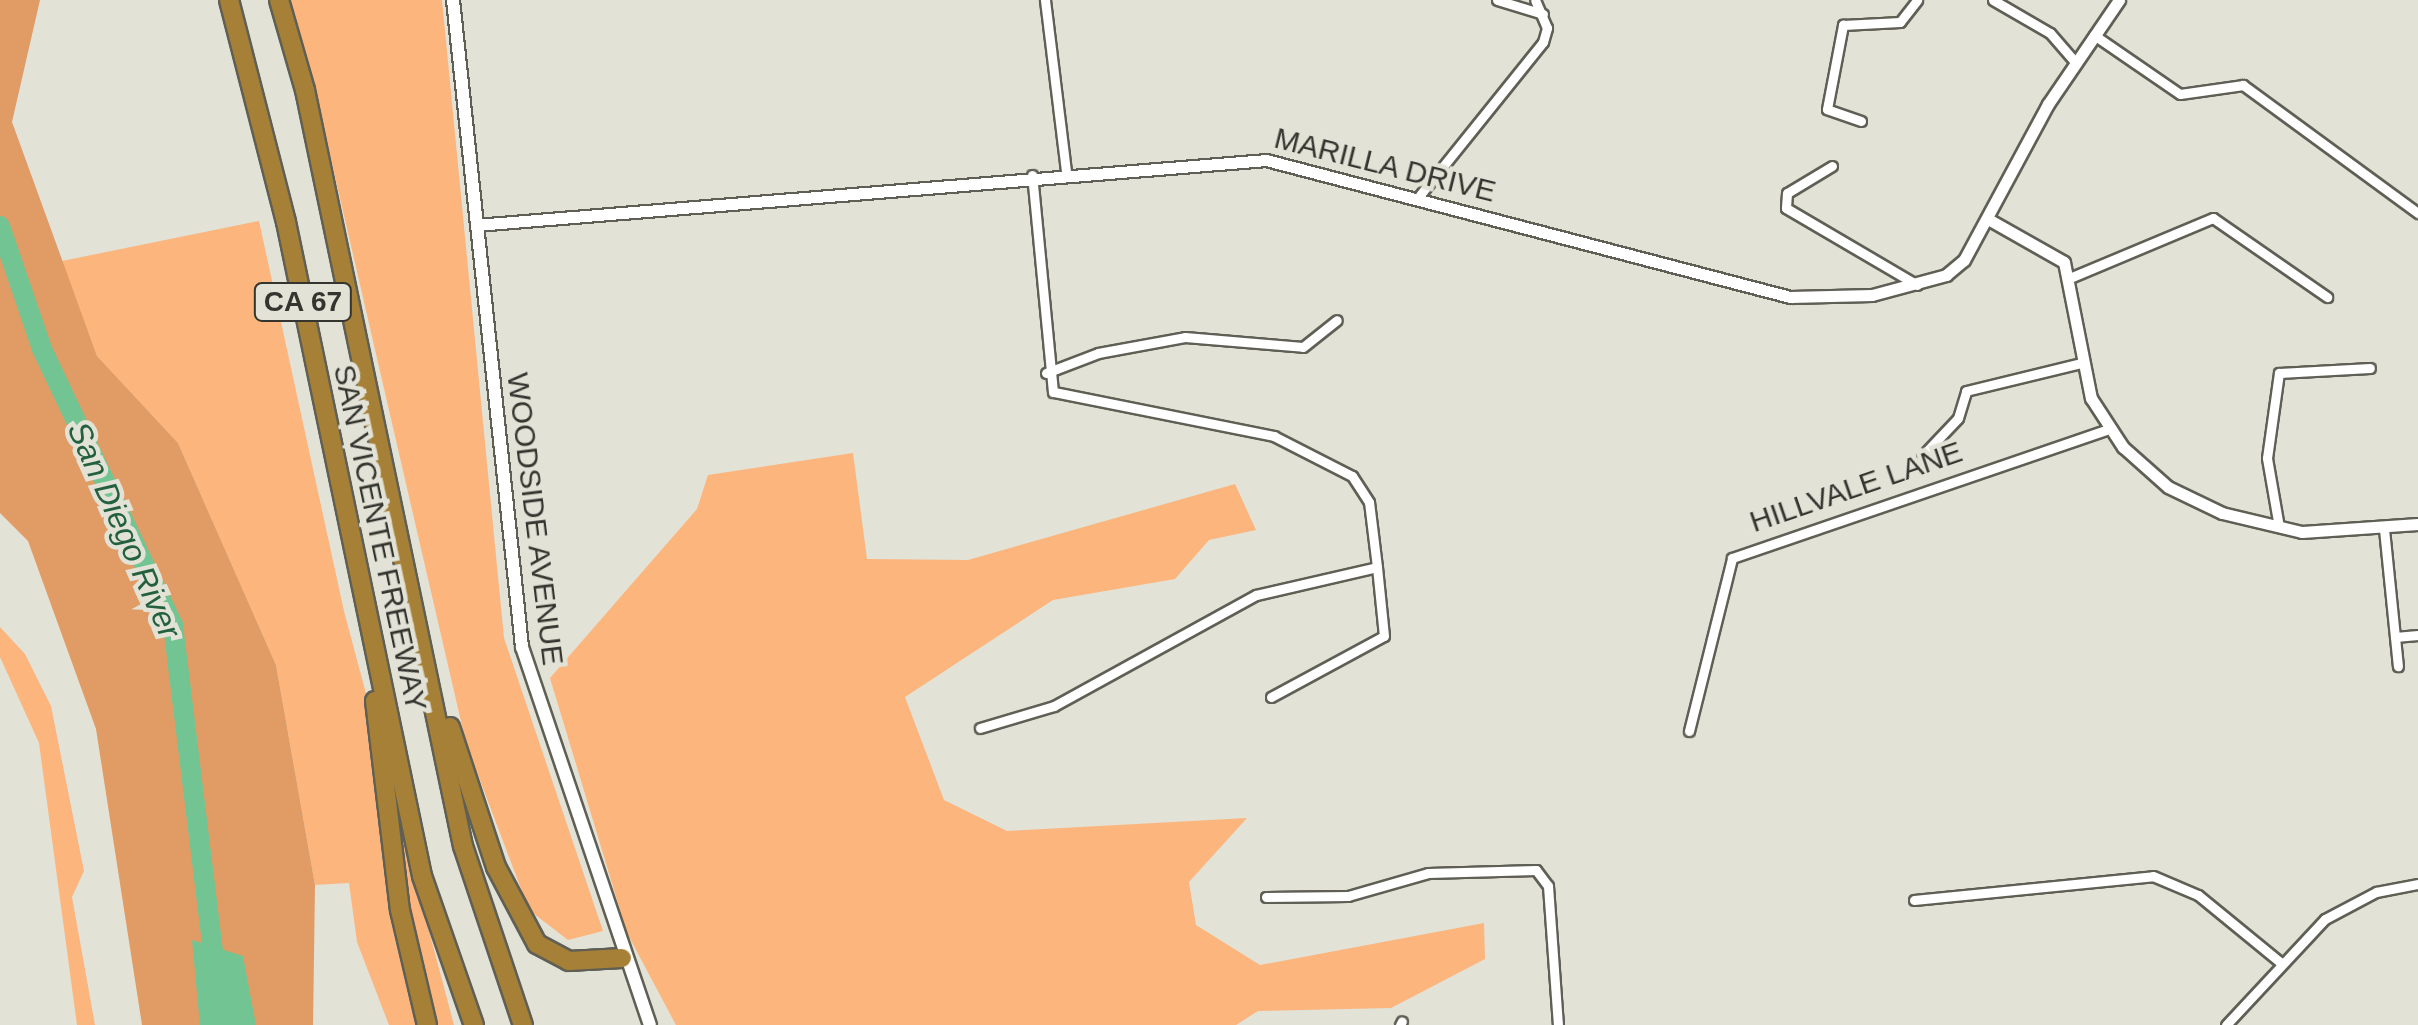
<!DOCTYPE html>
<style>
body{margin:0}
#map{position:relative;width:2418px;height:1025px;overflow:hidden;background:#e2e2d7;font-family:Helvetica,sans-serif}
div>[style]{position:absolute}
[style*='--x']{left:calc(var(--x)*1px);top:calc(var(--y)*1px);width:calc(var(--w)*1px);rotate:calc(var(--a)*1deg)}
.green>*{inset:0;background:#fcb57d}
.forest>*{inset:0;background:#e19b64}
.water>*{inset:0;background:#72c593}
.river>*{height:20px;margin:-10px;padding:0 10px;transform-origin:10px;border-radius:10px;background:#72c593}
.roads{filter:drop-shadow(2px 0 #5f5f55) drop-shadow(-2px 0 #5f5f55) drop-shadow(0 2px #5f5f55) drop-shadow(0 -2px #5f5f55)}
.minor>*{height:9px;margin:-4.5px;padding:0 4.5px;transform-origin:4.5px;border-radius:4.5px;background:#fff}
.tertiary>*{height:11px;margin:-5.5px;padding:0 5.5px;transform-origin:5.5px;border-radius:5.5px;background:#fff}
.secondary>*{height:12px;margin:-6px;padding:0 6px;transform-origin:6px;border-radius:6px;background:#fff}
.motorway>*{height:18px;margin:-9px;padding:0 9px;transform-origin:9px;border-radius:9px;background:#a58036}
span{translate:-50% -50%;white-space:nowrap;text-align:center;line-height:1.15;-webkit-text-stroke:9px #e2e2d7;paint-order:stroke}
.shield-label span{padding:2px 8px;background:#e2e2d7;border:2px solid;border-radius:8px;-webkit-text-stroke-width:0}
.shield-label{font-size:28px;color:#353530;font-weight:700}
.street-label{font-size:30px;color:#353530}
.water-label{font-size:32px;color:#23603e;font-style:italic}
</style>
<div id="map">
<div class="green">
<i style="clip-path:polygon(283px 0,442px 0,504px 638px,603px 931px,568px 940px,529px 910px,466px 743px,324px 129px)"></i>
<i style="clip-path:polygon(259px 221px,344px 611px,454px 1025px,389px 1025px,357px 942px,349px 883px,315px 885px,276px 665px,178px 443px,97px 356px,62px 261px)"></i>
<i style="clip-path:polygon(853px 453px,867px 559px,968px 560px,1235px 484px,1256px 530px,1209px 540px,1175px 579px,1053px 600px,905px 697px,944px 800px,1007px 831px,1247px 818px,1189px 882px,1196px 925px,1260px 965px,1484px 923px,1485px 959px,1391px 1008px,1258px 1011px,1236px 1025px,676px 1025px,627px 933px,550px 678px,697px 509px,708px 475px)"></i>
<i style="clip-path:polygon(0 627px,25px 654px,51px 706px,84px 871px,72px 897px,95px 1025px,77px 1025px,39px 743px,0 657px)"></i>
</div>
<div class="forest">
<i style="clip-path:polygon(0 0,40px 0,12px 122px,97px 356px,178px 443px,276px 665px,315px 885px,313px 1025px,142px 1025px,96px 729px,28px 541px,0 513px)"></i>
</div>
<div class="water">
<i style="clip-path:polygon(192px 940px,243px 956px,256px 1025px,200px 1025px)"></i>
</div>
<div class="river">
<i style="--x:0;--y:226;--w:130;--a:71.1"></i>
<i style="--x:42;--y:349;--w:306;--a:64.6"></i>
<i style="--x:173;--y:625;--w:347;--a:83"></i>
</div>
<div class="roads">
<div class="minor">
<i style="--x:1045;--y:0;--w:173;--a:83"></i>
<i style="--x:1497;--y:0;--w:48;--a:16.9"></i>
<i style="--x:1993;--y:0;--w:66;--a:30.1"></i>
<i style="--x:2050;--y:33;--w:38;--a:49"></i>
<i style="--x:2094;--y:35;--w:104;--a:34.5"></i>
<i style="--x:2180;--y:94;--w:64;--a:-8.1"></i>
<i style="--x:2243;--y:85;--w:217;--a:36.2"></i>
<i style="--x:1861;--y:121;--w:36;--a:-161"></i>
<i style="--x:1827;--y:109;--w:86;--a:-79.2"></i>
<i style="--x:1843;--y:25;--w:57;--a:-3"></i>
<i style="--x:1900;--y:22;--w:28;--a:-52"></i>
<i style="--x:1832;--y:166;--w:52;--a:149"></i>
<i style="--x:1787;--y:193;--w:15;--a:94"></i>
<i style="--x:1786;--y:208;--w:152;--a:30.4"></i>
<i style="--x:1420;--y:195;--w:196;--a:-51.2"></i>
<i style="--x:1543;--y:42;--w:15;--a:-74"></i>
<i style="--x:1547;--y:28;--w:30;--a:-113"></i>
<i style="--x:2072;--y:277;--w:153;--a:-22.7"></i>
<i style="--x:2213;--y:218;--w:139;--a:34.7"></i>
<i style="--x:1046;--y:373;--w:56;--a:-21"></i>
<i style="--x:1098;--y:353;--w:88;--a:-10.4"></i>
<i style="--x:1185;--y:337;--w:118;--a:4.8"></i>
<i style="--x:1303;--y:347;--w:43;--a:-38.5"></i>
<i style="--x:1922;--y:456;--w:52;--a:-46.5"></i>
<i style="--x:1958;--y:418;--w:28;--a:-73"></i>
<i style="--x:1966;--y:391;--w:118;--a:-13.7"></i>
<i style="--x:2279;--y:527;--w:70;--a:-99.9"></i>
<i style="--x:2267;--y:458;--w:86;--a:-82"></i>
<i style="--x:2279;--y:373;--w:91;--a:-3.1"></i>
<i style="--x:2384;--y:529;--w:138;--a:84.2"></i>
<i style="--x:2395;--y:637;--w:23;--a:-5"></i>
<i style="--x:1271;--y:697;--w:128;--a:-28.4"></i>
<i style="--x:1384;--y:636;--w:69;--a:-95.8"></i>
<i style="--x:980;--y:728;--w:77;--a:-16.6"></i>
<i style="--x:1054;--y:706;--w:230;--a:-28.8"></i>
<i style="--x:1256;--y:595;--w:124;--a:-13"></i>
<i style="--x:1377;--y:567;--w:65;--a:-97"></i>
<i style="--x:1369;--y:502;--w:31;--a:-123"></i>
<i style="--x:1352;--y:476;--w:88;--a:-152.9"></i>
<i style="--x:1274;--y:436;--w:225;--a:-168.7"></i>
<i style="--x:1053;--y:392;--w:218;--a:-95.5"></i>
<i style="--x:1689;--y:731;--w:178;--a:-76"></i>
<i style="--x:1732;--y:558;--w:398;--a:-18.9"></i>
<i style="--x:1266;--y:897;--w:82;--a:-0.7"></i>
<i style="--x:1348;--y:896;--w:83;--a:-16"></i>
<i style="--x:1428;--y:873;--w:108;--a:-1.6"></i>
<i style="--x:1536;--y:870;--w:20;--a:53"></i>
<i style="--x:1548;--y:886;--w:139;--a:85.9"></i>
<i style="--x:1914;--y:900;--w:240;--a:-5.7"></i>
<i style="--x:2153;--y:876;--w:49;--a:22.9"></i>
<i style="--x:2198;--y:895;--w:107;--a:39.3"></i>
<i style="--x:1400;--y:1025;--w:4;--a:-63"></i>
<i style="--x:2226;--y:1025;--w:145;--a:-47"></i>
<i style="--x:2325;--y:919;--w:58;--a:-27.9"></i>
<i style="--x:2376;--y:892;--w:43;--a:-10.8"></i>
</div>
<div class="tertiary">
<i style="--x:1988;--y:219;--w:87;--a:29.5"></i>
<i style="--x:2064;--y:262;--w:139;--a:78.8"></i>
<i style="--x:2091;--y:398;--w:59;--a:56.9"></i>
<i style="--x:2123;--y:447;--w:60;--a:41.6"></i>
<i style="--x:2168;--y:487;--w:60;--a:25.7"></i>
<i style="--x:2222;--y:513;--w:82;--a:13.4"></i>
<i style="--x:2302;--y:532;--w:116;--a:-3.9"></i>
<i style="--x:476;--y:225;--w:793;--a:-4.7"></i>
<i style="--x:1266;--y:160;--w:542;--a:14.65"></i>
<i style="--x:1790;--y:297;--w:82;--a:-1.4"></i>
<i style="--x:1872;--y:295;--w:77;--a:-15.1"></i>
<i style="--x:1946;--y:275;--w:23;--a:-40"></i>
<i style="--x:1964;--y:260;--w:177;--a:-61.7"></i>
<i style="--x:2048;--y:104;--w:126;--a:-55.7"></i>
</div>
<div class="secondary">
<i style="--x:453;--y:0;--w:651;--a:83.91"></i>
<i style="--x:522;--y:647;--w:399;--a:71.3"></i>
</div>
<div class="motorway">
<i style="--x:229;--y:0;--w:229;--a:75.6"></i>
<i style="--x:286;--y:222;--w:668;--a:78.25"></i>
<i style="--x:422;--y:876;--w:158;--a:70.8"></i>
<i style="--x:279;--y:0;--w:94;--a:73.9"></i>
<i style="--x:305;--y:90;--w:772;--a:78.2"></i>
<i style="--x:463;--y:846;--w:189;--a:71.5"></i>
<i style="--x:375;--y:701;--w:210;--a:83.2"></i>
<i style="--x:400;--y:910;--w:118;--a:76.8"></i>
<i style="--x:450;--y:727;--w:147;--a:71.8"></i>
<i style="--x:496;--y:867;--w:87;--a:62"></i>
<i style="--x:537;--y:944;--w:36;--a:28"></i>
<i style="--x:569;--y:961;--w:53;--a:-3.2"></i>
</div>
</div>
<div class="shield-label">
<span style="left:303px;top:302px">CA 67</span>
</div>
<div class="street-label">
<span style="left:1385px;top:165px;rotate:14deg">MARILLA DRIVE</span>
<span style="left:1856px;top:487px;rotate:-19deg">HILLVALE LANE</span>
<span style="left:535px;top:519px;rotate:83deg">WOODSIDE AVENUE</span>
<span style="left:380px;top:538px;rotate:78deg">SAN VICENTE FREEWAY</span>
</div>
<div class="water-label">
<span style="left:124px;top:530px;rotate:66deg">San Diego River</span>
</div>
</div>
